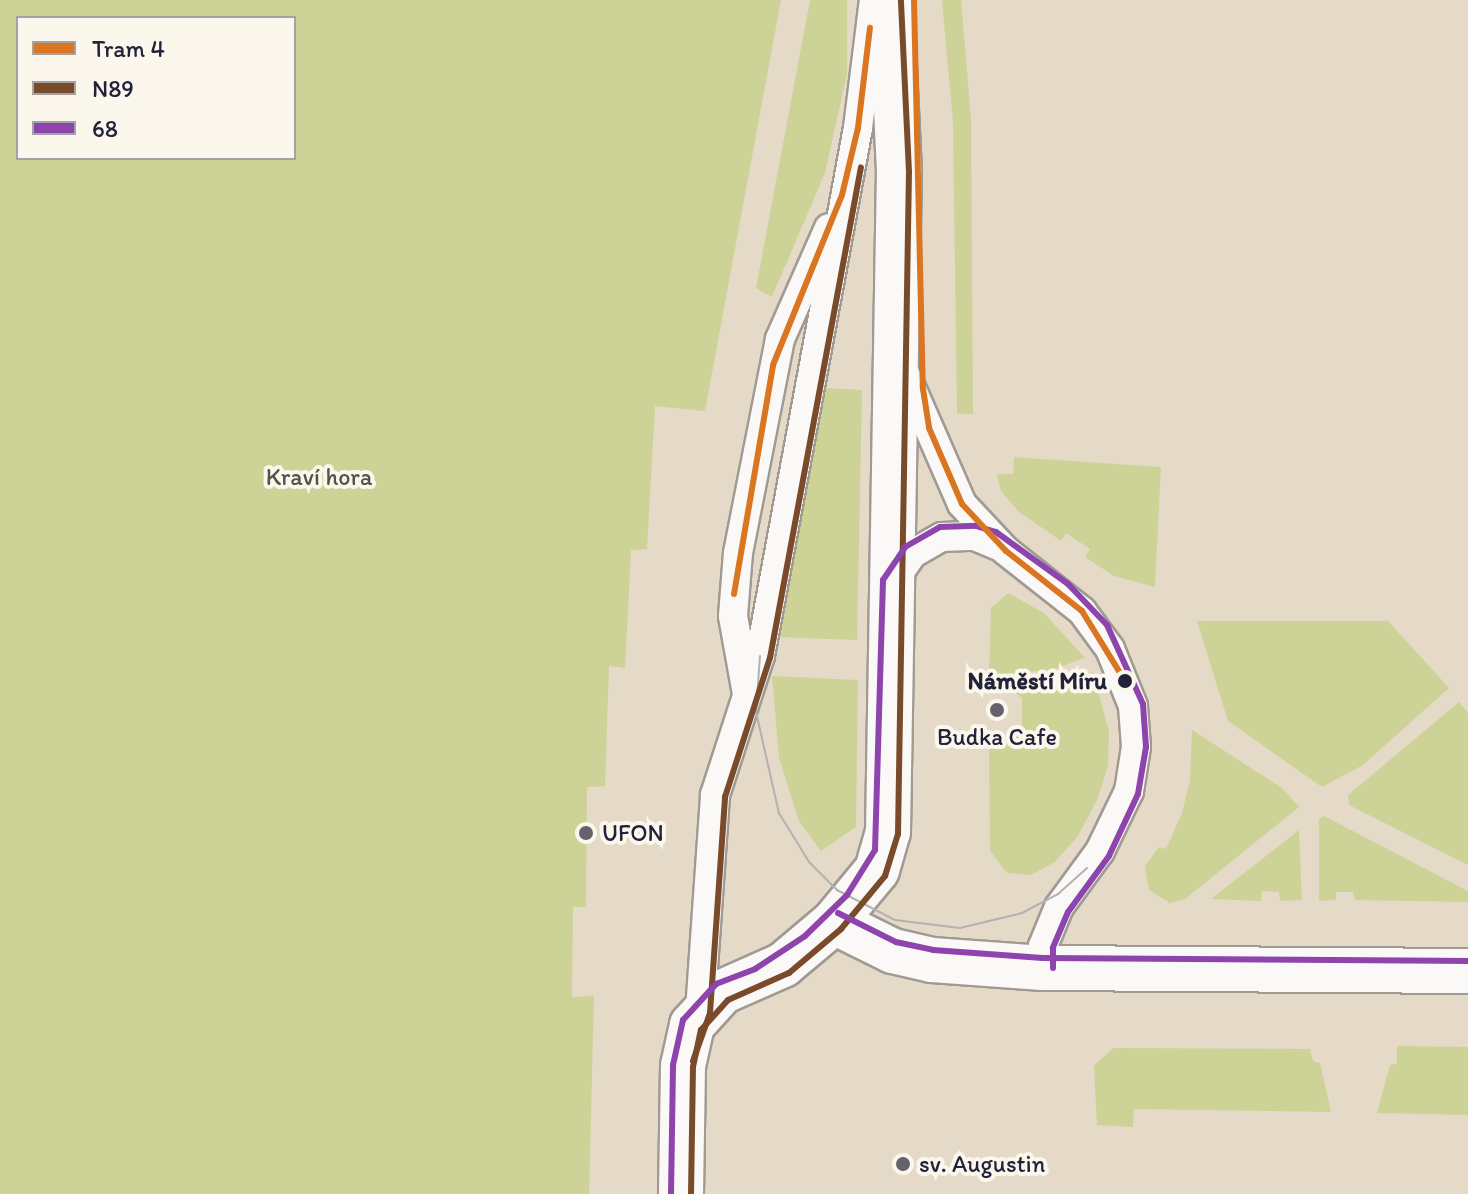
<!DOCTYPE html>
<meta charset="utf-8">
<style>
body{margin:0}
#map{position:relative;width:1468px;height:1194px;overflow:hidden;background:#e5dac8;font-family:Itim,sans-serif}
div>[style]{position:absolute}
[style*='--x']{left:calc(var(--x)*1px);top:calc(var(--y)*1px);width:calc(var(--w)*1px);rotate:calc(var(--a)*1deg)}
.green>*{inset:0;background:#cdd297}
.roads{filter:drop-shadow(2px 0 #a09a93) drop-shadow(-2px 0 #a09a93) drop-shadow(0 2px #a09a93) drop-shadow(0 -2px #a09a93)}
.service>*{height:28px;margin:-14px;padding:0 14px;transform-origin:14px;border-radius:14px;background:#fbf9f7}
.minor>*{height:44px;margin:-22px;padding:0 22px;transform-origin:22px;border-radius:22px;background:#fbf9f7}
.tertiary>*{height:44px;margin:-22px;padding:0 22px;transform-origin:22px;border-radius:22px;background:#fbf9f7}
.tram>*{height:2px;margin:-1px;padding:0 1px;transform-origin:1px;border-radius:1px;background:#b3b1b2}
.bus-1>*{height:6px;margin:-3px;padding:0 3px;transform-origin:3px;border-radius:3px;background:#7a4b2a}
.bus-2>*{height:6px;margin:-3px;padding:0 3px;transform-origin:3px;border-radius:3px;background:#8e44ad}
.tram-1>*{height:6px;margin:-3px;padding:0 3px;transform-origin:3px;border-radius:3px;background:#da7521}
.dots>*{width:22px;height:22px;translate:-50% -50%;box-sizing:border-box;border:4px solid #fbf7ec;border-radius:50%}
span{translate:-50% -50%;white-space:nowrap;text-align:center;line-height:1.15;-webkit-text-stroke:8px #fbf7ec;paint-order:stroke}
.park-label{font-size:24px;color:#50554b}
.stop-label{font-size:24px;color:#22223b;font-weight:700}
.right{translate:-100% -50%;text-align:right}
.poi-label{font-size:24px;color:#22223b}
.left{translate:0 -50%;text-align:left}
.legend{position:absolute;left:16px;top:16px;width:280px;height:144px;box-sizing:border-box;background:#fbf7ec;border:2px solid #a4a2a5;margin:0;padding:10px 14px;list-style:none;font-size:24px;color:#22223b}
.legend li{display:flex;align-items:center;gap:16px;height:40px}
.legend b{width:40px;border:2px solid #a4a2a5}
</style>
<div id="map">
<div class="green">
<i style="clip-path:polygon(evenodd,0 0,781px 0,705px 411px,655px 406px,647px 549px,631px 550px,625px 668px,609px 666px,605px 786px,587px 787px,586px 907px,573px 907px,572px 997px,594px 996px,589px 1194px,0 1194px,0 0,18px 18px,294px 18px,294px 158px,18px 158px,18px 18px)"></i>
<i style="clip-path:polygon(810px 0,847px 0,847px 74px,825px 173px,772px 297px,756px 288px)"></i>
<i style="clip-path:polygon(942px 0,961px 0,971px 119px,973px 414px,957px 414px,953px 123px)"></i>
<i style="clip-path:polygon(826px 388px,862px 390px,857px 640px,778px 637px)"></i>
<i style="clip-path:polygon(1014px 457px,1161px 467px,1155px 587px,1114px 576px,1085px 557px,1090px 549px,1066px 533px,1061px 541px,1018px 511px,1001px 491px,997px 474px,1013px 474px)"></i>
<i style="clip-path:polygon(1008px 593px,1044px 613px,1085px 658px,1051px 670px,989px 675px,991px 608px)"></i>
<i style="clip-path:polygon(1197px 621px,1388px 621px,1449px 688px,1363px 765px,1322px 787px,1228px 721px)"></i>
<i style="clip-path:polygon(1093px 672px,1109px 732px,1108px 766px,1097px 800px,1078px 836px,1055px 862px,1031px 875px,1007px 873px,990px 851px,989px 741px,1008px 740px,1022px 727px,1022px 698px,1011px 690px,1054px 685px)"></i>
<i style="clip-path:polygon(772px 676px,858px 680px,856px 827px,821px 851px,799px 821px,779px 758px)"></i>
<i style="clip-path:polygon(1459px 702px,1468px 713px,1468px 865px,1349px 805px,1348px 795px)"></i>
<i style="clip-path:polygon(1192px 730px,1282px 788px,1299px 807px,1185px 899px,1170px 903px,1149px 890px,1145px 866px,1159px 847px,1166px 849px,1182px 813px,1190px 780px)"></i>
<i style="clip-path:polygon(1324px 816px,1468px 891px,1468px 902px,1355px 900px,1353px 892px,1336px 892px,1336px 900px,1319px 901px,1319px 819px)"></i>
<i style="clip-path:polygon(1299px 830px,1302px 900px,1280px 901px,1279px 892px,1262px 891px,1261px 901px,1211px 899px)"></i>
<i style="clip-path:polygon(1397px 1046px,1468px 1047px,1468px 1115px,1377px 1113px,1390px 1065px,1397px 1063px)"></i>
<i style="clip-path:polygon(1113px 1048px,1310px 1049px,1313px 1061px,1320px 1063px,1331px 1112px,1134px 1109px,1133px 1127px,1097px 1125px,1094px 1066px)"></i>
</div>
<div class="roads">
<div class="service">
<i style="--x:903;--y:369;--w:147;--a:66.4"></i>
<i style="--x:962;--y:504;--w:64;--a:46.9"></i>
<i style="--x:1006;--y:551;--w:97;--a:38.3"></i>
<i style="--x:1082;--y:611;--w:47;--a:53.6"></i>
<i style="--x:1110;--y:649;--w:61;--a:68"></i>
<i style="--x:1133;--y:706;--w:41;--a:85.8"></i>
<i style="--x:1136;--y:747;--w:45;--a:99"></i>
<i style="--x:1129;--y:791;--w:67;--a:115.8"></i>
<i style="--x:1100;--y:851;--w:69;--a:126.2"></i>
<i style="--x:1059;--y:907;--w:42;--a:112.3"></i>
<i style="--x:1043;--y:946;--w:22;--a:90"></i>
<i style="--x:894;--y:580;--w:32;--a:-55"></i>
<i style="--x:912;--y:554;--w:34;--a:-30"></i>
<i style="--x:942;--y:537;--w:33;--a:-2"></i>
<i style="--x:975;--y:536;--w:26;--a:23"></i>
<i style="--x:747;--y:694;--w:79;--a:-100.2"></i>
<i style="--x:733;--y:616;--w:63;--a:-85.5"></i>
<i style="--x:738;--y:553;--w:218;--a:-78.9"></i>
<i style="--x:780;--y:339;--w:121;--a:-66.2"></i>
<i style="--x:700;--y:1011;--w:217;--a:-86"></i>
<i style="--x:715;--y:795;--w:146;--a:-72.1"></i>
<i style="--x:760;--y:656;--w:537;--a:-79.49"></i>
<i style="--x:858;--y:128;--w:129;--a:-82.9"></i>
</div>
<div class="minor">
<i style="--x:834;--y:922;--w:66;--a:26.2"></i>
<i style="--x:893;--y:951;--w:40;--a:13"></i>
<i style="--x:932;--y:960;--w:111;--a:4.1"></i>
<i style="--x:1043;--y:968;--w:425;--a:0.4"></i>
</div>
<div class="tertiary">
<i style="--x:681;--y:1194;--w:128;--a:-89.1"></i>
<i style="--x:683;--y:1066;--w:42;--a:-77.6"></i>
<i style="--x:692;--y:1025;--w:45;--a:-47.7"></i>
<i style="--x:722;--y:992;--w:67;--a:-23.9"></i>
<i style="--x:783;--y:965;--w:67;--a:-40.1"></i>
<i style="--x:834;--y:922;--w:67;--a:-50.4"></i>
<i style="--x:877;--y:870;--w:40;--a:-74"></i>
<i style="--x:888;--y:832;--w:660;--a:-89.05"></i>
<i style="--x:899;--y:172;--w:172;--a:-92.7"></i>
</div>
</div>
<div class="tram">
<i style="--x:760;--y:656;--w:56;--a:94.1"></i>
<i style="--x:756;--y:712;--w:104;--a:77.2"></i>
<i style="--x:779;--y:813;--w:57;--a:58.5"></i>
<i style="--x:809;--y:862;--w:40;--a:45"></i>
<i style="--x:837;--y:890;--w:65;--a:27.3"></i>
<i style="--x:895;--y:920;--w:65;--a:7"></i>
<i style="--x:960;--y:928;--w:64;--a:-13.6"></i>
<i style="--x:1022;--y:913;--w:41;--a:-27.8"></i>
<i style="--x:1058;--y:894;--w:39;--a:-42"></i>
</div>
<div class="bus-1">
<i style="--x:693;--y:1061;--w:51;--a:-70.5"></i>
<i style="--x:710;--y:1013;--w:217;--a:-86"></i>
<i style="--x:725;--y:797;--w:146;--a:-72.1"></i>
<i style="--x:770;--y:658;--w:499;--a:-79.5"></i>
<i style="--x:691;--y:1194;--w:127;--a:-89.1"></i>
<i style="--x:693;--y:1067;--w:38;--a:-78"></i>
<i style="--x:701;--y:1030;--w:40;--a:-48"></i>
<i style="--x:728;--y:1000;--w:67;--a:-23.9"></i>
<i style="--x:789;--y:973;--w:68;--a:-40.2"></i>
<i style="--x:841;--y:929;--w:69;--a:-50.3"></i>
<i style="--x:885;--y:876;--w:44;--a:-72.8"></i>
<i style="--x:898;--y:834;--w:662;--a:-89.05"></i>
<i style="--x:909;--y:172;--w:172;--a:-92.7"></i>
</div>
<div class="bus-2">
<i style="--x:838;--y:913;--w:65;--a:26.6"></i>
<i style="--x:896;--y:942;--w:38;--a:12"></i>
<i style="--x:933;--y:950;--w:110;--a:4.2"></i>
<i style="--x:1043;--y:958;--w:425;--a:0.4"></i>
<i style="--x:671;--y:1194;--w:129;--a:-89.1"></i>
<i style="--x:673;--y:1065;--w:46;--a:-77.5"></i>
<i style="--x:683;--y:1020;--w:49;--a:-47.5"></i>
<i style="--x:716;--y:984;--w:42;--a:-21"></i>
<i style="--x:755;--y:969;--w:60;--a:-33.4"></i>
<i style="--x:805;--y:936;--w:59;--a:-44.3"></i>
<i style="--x:847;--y:895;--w:53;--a:-58.1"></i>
<i style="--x:875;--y:850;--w:270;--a:-88.3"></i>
<i style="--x:883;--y:580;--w:40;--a:-56"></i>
<i style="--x:905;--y:547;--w:40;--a:-29.7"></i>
<i style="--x:940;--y:527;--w:36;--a:-2"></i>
<i style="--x:976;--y:526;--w:21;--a:17"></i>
<i style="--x:996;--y:532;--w:89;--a:35.8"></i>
<i style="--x:1068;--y:584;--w:57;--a:46.4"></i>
<i style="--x:1107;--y:625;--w:87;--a:65.5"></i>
<i style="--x:1143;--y:704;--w:43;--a:86"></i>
<i style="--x:1146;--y:747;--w:48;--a:99.7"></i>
<i style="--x:1138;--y:794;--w:68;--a:115.1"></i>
<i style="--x:1109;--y:856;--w:69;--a:126.2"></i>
<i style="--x:1068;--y:912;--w:39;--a:113"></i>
<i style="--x:1053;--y:948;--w:20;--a:90"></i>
</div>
<div class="tram-1">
<i style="--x:914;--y:0;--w:389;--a:88.7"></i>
<i style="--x:923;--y:389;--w:39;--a:81"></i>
<i style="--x:929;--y:428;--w:83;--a:66.5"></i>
<i style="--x:962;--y:504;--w:64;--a:46.9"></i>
<i style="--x:1006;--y:551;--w:97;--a:38.3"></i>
<i style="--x:1082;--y:611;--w:82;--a:58.4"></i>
<i style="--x:734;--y:594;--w:232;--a:-80.3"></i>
<i style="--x:773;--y:365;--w:183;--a:-67.9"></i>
<i style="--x:842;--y:195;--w:69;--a:-76.6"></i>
<i style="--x:858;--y:128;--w:101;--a:-83.2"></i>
</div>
<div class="dots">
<i style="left:1125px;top:681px;background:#22223b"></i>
<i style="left:997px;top:710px;background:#66626c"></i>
<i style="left:586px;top:833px;background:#66626c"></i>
<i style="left:903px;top:1164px;background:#66626c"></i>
</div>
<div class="park-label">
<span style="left:319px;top:477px">Kraví hora</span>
</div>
<div class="stop-label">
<span class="right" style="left:1107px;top:681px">Náměstí Míru</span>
</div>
<div class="poi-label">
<span style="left:997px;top:737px">Budka Cafe</span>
<span class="left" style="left:602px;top:833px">UFON</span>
<span class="left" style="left:919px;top:1164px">sv. Augustin</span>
</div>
<ul class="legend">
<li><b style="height:10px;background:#da7521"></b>Tram 4</li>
<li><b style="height:10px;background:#7a4b2a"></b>N89</li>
<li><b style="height:10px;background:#8e44ad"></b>68</li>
</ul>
</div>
